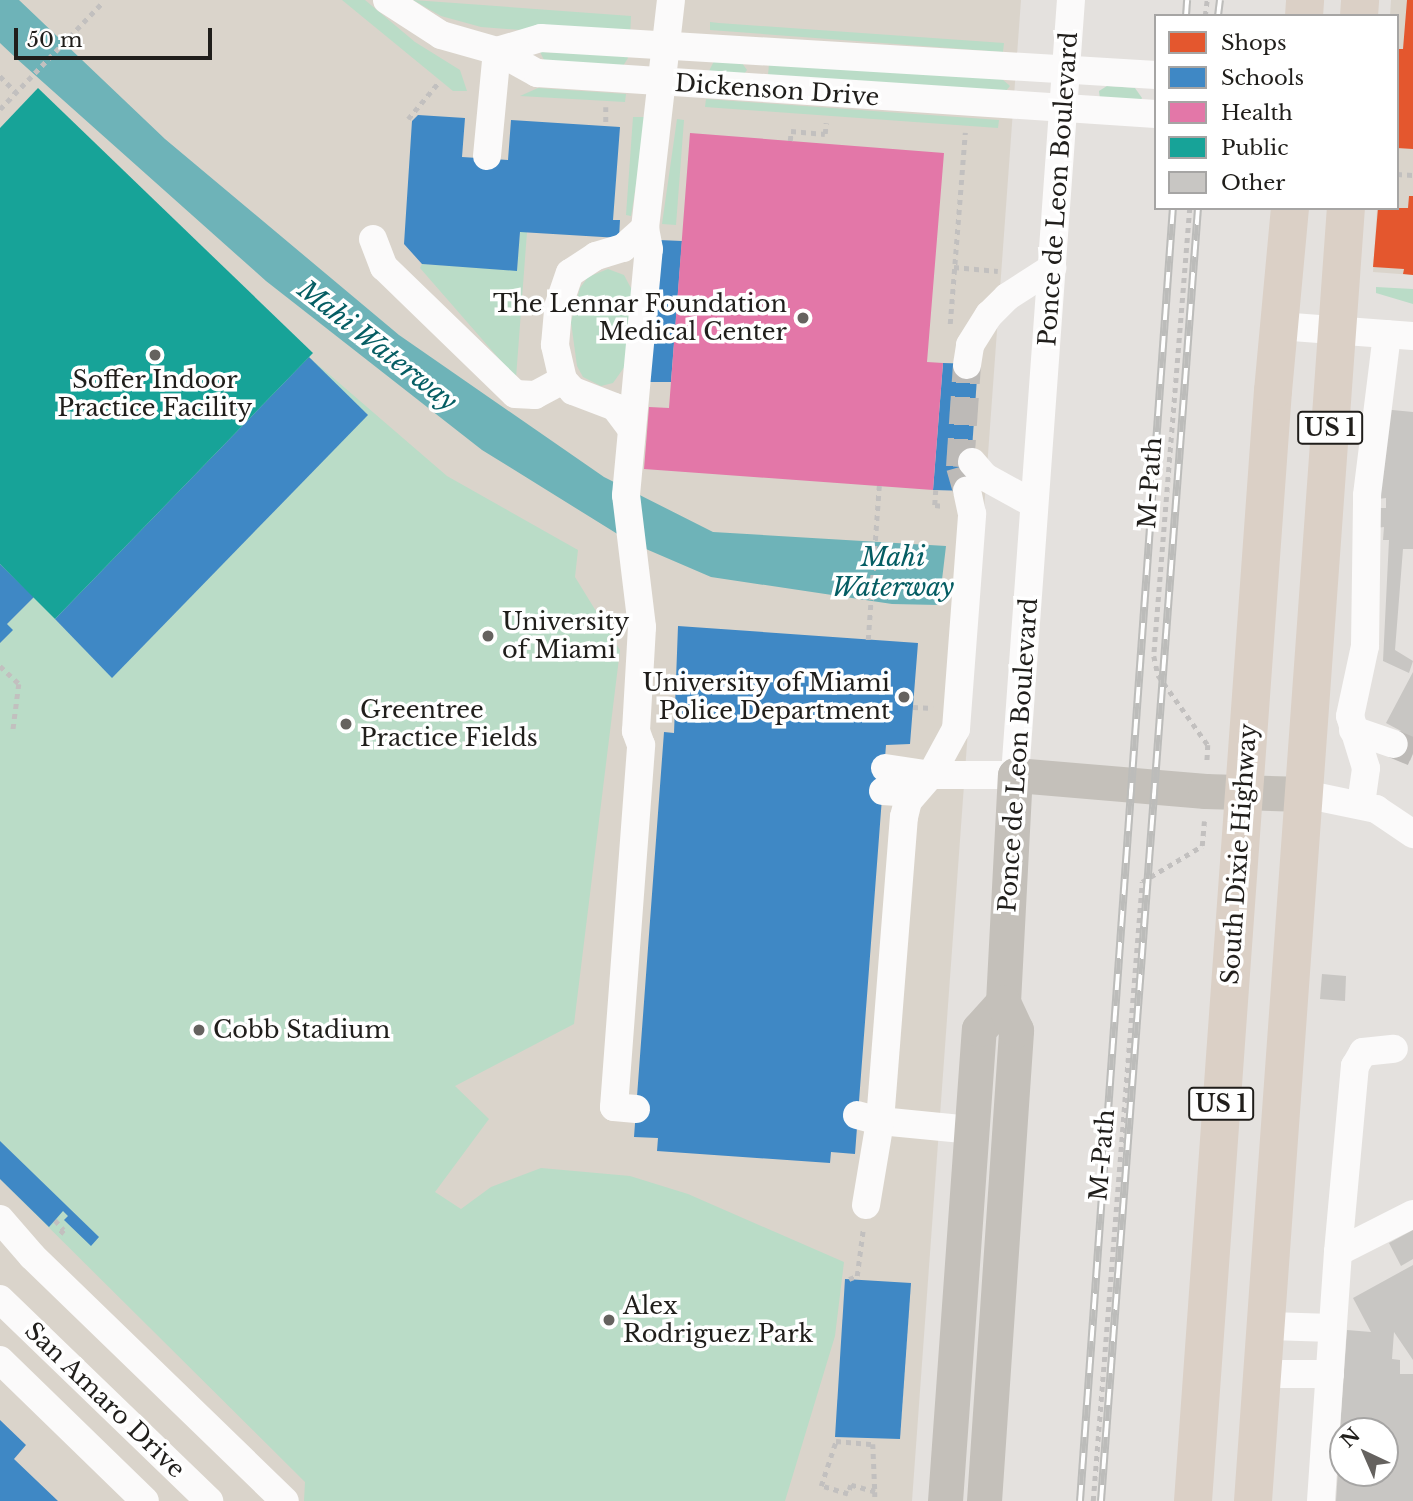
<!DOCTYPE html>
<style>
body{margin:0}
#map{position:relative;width:1413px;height:1501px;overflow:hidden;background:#e4e1de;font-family:"Libre Baskerville",serif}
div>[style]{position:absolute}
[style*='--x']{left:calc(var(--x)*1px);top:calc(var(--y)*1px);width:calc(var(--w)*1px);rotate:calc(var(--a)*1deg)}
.built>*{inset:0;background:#dad4cb}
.green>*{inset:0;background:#badcc7}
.water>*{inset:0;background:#6eb3b8}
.shops>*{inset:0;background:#e4572e}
.schools>*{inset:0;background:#3f88c5}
.health>*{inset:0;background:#e377a8}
.public>*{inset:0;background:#17a398}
.building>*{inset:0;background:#c8c6c3}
.minor-tunnel>*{height:28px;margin-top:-14px;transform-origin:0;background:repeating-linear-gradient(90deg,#bdbab7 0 28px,transparent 0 42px)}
.path>*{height:4.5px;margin-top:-2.25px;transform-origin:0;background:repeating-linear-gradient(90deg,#c2c0bf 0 5px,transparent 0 10px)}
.minor>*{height:28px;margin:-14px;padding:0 14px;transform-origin:14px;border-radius:14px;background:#fbfafa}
.major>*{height:35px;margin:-17.5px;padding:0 17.5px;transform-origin:17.5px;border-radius:17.5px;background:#c4c0ba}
.highway>*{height:38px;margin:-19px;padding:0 19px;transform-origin:19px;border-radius:19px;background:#dbd0c6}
.rail>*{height:8px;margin-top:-4px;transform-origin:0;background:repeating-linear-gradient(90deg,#fff 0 16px,#bcbcba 0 32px);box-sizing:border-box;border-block:2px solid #bcbcba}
.dots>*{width:19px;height:19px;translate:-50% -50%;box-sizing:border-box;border:4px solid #fff;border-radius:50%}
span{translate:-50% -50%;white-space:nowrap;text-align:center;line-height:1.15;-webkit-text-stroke:7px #fff;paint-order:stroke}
.shield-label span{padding:2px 5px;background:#fff;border:2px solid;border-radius:5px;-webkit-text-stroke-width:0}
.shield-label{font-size:23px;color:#201e1b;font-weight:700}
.street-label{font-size:24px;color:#201e1b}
.poi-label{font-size:24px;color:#201e1b}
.right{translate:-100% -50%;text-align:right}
.left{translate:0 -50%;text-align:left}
.water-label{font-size:26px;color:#055d63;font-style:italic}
.legend{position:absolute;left:1154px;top:14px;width:245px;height:196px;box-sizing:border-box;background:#fff;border:2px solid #a6a5a4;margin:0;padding:9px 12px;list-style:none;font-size:21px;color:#201e1b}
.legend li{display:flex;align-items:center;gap:14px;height:35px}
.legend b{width:35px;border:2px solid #a6a5a4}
.north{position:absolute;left:1329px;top:1417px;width:70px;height:70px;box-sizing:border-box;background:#fff;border:2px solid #a6a5a4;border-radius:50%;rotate:316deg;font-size:19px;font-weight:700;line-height:28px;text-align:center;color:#201e1b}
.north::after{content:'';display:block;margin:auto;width:24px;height:32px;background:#65625f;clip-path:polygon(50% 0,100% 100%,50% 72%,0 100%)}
.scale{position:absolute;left:14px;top:28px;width:198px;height:32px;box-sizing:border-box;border:4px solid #201e1b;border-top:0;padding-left:9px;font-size:21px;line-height:24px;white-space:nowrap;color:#201e1b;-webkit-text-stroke:5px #fff;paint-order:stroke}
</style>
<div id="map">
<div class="built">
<i style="clip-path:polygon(0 0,1021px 0,912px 1501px,0 1501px)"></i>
<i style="clip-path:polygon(1391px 0,1413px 0,1413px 275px,1373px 272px,1377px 208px,1397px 208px,1397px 16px,1390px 16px)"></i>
</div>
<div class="green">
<i style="clip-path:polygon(342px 0,365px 0,415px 42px,460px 70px,467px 91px,453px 91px)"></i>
<i style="clip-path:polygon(413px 0,631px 16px,630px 38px,481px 27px,441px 16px)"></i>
<i style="clip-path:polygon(710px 22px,719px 23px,1004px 43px,1003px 52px,710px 30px)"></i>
<i style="clip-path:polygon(540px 52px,627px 55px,628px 58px,623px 66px,544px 60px)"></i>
<i style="clip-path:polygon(714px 61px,742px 63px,747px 70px,744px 74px,709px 71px)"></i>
<i style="clip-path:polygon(769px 64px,1002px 79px,1010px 86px,1004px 93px,768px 75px)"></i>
<i style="clip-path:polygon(1107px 86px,1135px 88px,1142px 98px,1140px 101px,1100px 99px,1099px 91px)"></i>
<i style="clip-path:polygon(538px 88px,626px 94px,625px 102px,520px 96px)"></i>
<i style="clip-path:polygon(706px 99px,999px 120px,998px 128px,705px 107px)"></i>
<i style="clip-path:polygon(633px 117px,647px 117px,631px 216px,626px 215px)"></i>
<i style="clip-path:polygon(677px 119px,684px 120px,676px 225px,662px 224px)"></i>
<i style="clip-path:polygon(520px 232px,527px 232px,516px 378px,420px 268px,422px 264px,517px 270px)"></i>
<i style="clip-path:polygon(608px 269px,624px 275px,633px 292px,630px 359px,613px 383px,601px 386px,583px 377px,577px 366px,571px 322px,580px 288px,588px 277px)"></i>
<i style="clip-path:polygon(1376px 287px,1413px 289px,1413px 304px,1376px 293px)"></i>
<i style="clip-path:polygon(309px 357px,447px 476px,578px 550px,575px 577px,620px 650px,574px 1024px,455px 1086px,489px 1119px,435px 1192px,461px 1209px,491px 1187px,541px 1168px,630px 1176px,688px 1194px,844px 1262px,835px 1336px,785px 1501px,304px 1501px,305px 1482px,0 1179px,0 643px,12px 630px,7px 624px,34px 597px)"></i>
</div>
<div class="water">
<i style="clip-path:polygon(0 0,19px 0,165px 139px,399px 335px,604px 477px,713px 532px,946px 546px,939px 605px,892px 604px,711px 577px,632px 543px,482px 450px,266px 281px,17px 59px,0 43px)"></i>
</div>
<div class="shops">
<i style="clip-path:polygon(1407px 0,1413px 0,1413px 149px,1397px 148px,1397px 49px,1403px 49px)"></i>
<i style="clip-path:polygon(1409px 196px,1413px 196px,1413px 275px,1403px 274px,1404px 269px,1373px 267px,1378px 208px,1408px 208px)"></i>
</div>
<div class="schools">
<i style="clip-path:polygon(418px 115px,465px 118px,462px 157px,508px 160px,511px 120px,620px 127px,613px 220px,620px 220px,619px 238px,520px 232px,517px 271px,422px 264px,404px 244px,412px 121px)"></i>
<i style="clip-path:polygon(659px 240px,682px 241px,671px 382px,649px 382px)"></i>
<i style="clip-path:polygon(309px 357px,368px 415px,112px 678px,55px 619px)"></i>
<i style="clip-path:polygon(943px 363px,978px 364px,969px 491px,933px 490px)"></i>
<i style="clip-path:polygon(0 564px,34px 597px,7px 624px,13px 630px,0 643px)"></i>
<i style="clip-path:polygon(678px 626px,918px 643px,910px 744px,886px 745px,855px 1154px,831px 1152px,830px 1163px,657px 1151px,658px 1138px,634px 1137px,664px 732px,674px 733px)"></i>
<i style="clip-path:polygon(0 1141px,99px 1237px,91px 1246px,64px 1220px,68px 1216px,63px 1211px,49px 1227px,0 1179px)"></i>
<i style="clip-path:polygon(845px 1279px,911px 1283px,900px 1439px,835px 1437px)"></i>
<i style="clip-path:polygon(0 1420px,26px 1445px,14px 1459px,58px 1501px,0 1501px)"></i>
</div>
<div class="health">
<i style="clip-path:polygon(690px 133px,944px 153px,927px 362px,943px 363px,933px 490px,644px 469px,649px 407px,669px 408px)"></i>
</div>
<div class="public">
<i style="clip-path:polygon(38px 88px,313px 353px,55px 619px,0 564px,0 128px)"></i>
</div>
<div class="building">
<i style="clip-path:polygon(1382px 409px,1413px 412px,1413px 549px,1403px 549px,1395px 650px,1413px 661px,1409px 673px,1383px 661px,1389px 540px,1383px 540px,1384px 527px,1376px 528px,1379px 508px,1386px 508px,1386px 498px,1378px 499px)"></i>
<i style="clip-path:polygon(1413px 672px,1413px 754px,1410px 761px,1390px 752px,1401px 731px,1386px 723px)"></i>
<i style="clip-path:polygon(1322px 974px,1346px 976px,1345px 1001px,1320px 999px)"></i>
<i style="clip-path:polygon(1413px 1230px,1413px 1259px,1401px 1266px,1389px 1243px)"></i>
<i style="clip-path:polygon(1413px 1265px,1413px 1360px,1394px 1332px,1392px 1359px,1400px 1360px,1400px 1374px,1413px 1374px,1413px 1501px,1336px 1501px,1339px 1454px,1343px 1454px,1343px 1473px,1385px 1473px,1385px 1431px,1343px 1431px,1343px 1445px,1339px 1444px,1347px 1330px,1371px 1332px,1353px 1298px)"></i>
</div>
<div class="minor-tunnel">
<i style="--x:967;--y:491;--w:25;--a:-106"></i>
<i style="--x:960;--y:467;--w:102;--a:-86.1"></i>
<i style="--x:1394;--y:744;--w:21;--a:23"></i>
</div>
<div class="path">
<i style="--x:1205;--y:16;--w:16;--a:-83"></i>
<i style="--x:0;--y:76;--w:23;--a:45"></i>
<i style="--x:606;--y:107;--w:19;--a:90"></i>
<i style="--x:0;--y:109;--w:149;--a:-46.1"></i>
<i style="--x:408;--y:119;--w:47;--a:-50.2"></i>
<i style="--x:790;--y:141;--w:10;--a:-84"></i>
<i style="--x:791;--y:131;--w:34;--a:5"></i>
<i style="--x:825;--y:134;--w:11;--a:-85"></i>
<i style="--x:1397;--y:174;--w:16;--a:4"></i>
<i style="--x:1190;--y:208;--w:449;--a:94.6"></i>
<i style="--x:1154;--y:656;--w:19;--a:78"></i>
<i style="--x:1158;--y:675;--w:86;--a:54.5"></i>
<i style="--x:1208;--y:745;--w:18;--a:93"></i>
<i style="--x:954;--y:267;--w:44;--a:5.2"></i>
<i style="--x:950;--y:324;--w:192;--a:-85.5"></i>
<i style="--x:936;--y:490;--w:15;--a:94"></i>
<i style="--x:935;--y:505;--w:8;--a:7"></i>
<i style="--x:868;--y:640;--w:155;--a:-85.9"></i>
<i style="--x:0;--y:666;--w:26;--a:43"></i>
<i style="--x:19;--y:684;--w:47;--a:97.3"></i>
<i style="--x:913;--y:707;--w:20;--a:3"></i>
<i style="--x:55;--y:1220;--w:13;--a:48"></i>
<i style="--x:64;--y:1230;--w:8;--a:130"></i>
<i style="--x:849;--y:1279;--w:9;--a:-21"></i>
<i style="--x:857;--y:1276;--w:46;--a:-82.6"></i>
<i style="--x:875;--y:1492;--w:25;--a:-164"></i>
<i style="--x:851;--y:1485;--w:9;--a:108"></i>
<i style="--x:848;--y:1494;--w:28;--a:-163"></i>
<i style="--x:821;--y:1486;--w:47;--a:-71.6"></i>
<i style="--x:836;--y:1441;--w:37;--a:5"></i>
<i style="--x:873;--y:1444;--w:48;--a:87.6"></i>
<i style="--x:875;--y:1492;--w:9;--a:90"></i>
<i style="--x:1093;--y:1501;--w:621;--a:-85.47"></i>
<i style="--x:1142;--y:882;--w:70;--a:-31"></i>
<i style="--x:1202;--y:846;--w:25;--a:-85"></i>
</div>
<div class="minor">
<i style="--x:387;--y:0;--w:64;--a:32.9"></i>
<i style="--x:441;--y:35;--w:58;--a:15.9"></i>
<i style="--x:497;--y:51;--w:46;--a:28.8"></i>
<i style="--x:537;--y:73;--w:620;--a:3.79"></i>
<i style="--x:497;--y:51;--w:46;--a:-16.5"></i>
<i style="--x:541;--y:38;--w:616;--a:3.44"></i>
<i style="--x:487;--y:156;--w:105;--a:-84.6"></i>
<i style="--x:373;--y:239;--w:30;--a:69"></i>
<i style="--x:384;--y:267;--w:182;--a:44.1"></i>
<i style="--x:515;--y:394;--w:20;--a:3"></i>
<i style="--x:535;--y:395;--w:32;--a:-28"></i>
<i style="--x:1279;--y:326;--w:134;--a:4.3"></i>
<i style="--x:967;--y:365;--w:20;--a:-81"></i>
<i style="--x:970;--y:345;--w:36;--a:-58"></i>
<i style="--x:989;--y:315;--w:25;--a:-45"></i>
<i style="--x:1007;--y:297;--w:54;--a:-32.8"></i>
<i style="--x:630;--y:427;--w:25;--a:-127"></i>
<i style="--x:615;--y:407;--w:45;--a:-159.1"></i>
<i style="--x:573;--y:391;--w:15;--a:-132"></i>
<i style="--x:563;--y:380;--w:36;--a:-103"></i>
<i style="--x:555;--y:345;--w:38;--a:-85"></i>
<i style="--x:558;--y:307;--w:36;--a:-71"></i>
<i style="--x:570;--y:273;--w:31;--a:-33"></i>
<i style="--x:596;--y:256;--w:28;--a:-17"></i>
<i style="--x:623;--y:248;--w:30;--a:-42"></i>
<i style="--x:972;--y:462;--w:20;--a:49"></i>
<i style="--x:985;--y:477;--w:56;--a:28.9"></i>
<i style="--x:1353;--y:730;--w:43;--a:18.9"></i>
<i style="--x:885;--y:768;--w:47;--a:8.7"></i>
<i style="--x:931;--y:775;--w:84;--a:0"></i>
<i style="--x:1015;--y:775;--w:777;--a:-85.87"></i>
<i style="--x:883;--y:791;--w:30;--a:4"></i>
<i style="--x:1304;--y:794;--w:74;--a:11.8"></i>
<i style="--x:1376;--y:809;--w:45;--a:34"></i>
<i style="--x:1361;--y:804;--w:36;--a:-82"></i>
<i style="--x:1366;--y:768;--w:54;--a:-107.1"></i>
<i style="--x:1350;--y:716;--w:72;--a:-77.9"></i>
<i style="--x:1365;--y:646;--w:151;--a:-89.2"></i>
<i style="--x:1367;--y:495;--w:162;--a:-82.9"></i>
<i style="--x:636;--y:1109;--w:22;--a:-175"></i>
<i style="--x:614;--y:1107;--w:363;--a:-85.7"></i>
<i style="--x:641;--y:745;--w:15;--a:-110"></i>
<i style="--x:636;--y:731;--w:104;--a:-86.7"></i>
<i style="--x:642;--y:627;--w:133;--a:-96.9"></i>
<i style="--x:626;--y:495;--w:247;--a:-84.7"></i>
<i style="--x:649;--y:249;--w:21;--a:-101"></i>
<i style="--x:645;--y:228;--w:229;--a:-83.5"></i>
<i style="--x:857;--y:1115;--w:24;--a:15"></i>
<i style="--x:880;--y:1121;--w:91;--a:5.6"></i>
<i style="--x:866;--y:1205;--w:85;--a:-80.5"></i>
<i style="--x:880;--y:1121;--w:305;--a:-85.5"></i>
<i style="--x:904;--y:817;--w:16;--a:-76"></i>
<i style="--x:908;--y:801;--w:35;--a:-49"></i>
<i style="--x:931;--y:775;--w:52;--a:-61.5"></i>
<i style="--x:956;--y:729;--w:216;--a:-85.7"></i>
<i style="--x:972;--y:514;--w:24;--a:-102"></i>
<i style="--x:0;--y:1219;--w:49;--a:49.1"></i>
<i style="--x:32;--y:1256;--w:352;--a:44.1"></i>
<i style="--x:1338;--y:1252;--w:187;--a:-84.8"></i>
<i style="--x:1355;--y:1066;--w:16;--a:-60"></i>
<i style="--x:1363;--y:1052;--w:31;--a:-6"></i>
<i style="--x:0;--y:1299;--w:291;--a:44"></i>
<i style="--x:1268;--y:1326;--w:64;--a:1.8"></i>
<i style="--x:0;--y:1360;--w:202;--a:44.2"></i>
<i style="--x:1264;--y:1374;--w:66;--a:0"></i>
<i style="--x:1321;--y:1501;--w:250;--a:-86.1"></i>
<i style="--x:1338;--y:1252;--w:84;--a:-26.9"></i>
</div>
<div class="major">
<i style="--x:945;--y:1501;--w:473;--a:-85.9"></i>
<i style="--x:979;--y:1029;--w:36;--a:-48"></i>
<i style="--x:1003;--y:1002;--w:227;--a:-87"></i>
<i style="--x:1015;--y:775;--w:191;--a:4.8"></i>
<i style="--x:1205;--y:791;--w:99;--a:1.7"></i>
<i style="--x:984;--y:1501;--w:472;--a:-86.1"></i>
<i style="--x:1016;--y:1030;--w:31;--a:-115"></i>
</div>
<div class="highway">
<i style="--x:1304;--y:16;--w:16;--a:-86"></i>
<i style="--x:1359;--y:16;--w:16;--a:-86"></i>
<i style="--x:1193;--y:1501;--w:1113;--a:-85.88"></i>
<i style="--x:1273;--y:391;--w:184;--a:-84.7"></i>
<i style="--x:1253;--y:1501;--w:1296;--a:-85.89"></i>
</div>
<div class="rail">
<i style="--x:1186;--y:16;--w:16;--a:-86"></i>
<i style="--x:1218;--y:16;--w:16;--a:-83"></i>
<i style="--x:1080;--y:1501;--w:1296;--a:-85.89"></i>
<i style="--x:1101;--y:1501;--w:1297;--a:-85.71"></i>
</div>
<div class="dots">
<i style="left:803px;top:318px;background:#65625f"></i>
<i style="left:155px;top:355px;background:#65625f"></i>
<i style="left:488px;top:636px;background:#65625f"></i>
<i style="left:904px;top:697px;background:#65625f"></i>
<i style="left:346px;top:724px;background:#65625f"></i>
<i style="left:199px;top:1030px;background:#65625f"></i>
<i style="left:609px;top:1320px;background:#65625f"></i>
</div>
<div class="shield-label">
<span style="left:1330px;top:428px">US 1</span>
<span style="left:1221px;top:1104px">US 1</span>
</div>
<div class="street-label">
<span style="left:777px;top:90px;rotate:4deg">Dickenson Drive</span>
<span style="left:1058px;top:189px;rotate:-86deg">Ponce de Leon Boulevard</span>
<span style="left:1150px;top:483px;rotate:-86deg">M-Path</span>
<span style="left:1018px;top:755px;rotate:-86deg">Ponce de Leon Boulevard</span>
<span style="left:1239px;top:854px;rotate:-86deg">South Dixie Highway</span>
<span style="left:1102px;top:1155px;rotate:-85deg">M-Path</span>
<span style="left:105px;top:1400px;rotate:44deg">San Amaro Drive</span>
</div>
<div class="poi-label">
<span class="right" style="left:787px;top:318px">The Lennar Foundation<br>Medical Center</span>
<span style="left:155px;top:394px">Soffer Indoor<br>Practice Facility</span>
<span class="left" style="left:502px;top:636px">University<br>of Miami</span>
<span class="right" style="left:890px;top:697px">University of Miami<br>Police Department</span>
<span class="left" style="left:360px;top:724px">Greentree<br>Practice Fields</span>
<span class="left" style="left:213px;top:1030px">Cobb Stadium</span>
<span class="left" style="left:623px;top:1320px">Alex<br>Rodriguez Park</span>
</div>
<div class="water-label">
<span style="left:377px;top:346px;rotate:38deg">Mahi Waterway</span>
<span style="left:893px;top:573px">Mahi<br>Waterway</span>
</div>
<ul class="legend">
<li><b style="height:19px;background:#e4572e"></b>Shops</li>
<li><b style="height:19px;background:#3f88c5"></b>Schools</li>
<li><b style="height:19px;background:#e377a8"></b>Health</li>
<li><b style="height:19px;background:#17a398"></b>Public</li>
<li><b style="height:19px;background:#c8c6c3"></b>Other</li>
</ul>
<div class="north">N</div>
<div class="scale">50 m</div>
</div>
